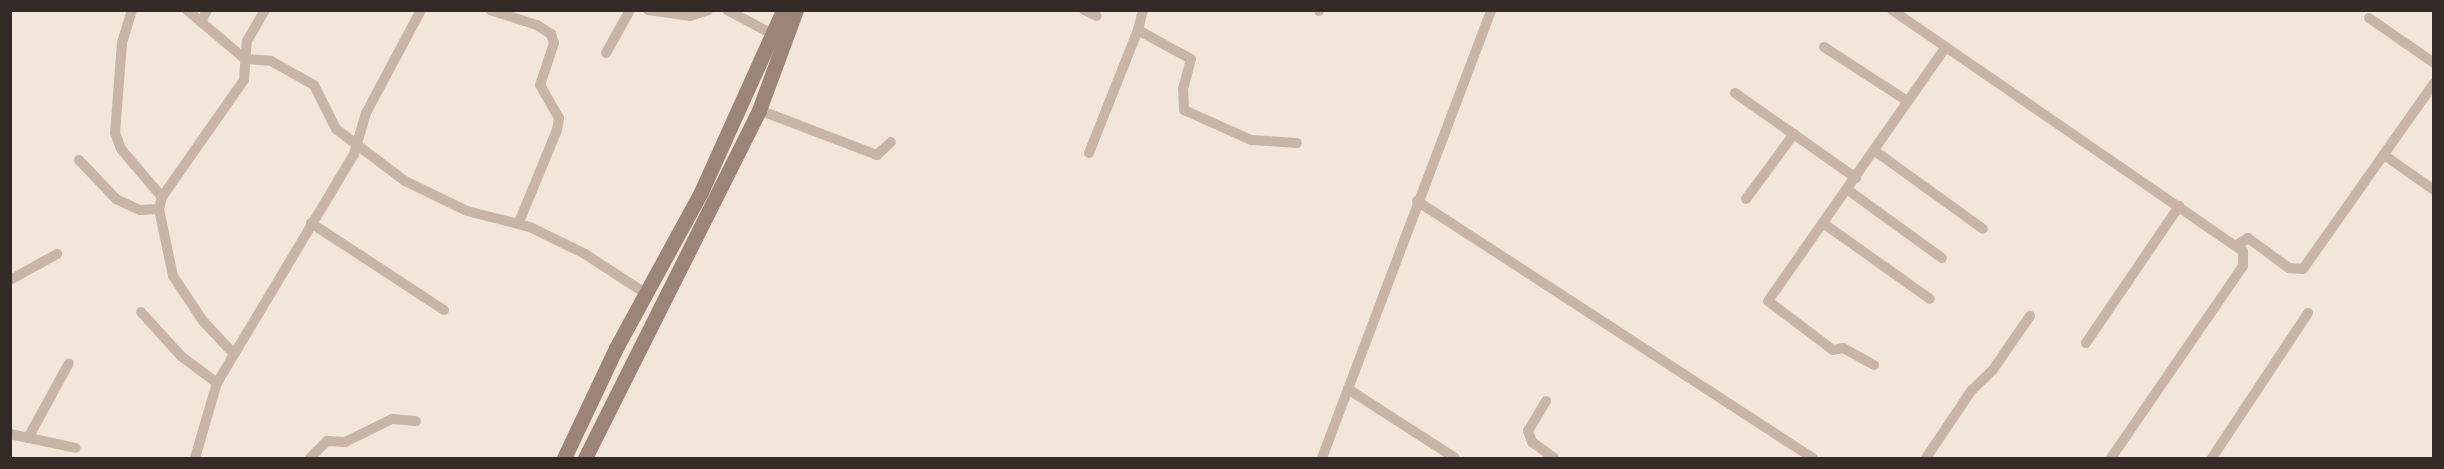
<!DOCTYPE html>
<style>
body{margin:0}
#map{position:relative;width:2444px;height:469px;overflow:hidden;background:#f1e6d9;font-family:"Nunito Sans",sans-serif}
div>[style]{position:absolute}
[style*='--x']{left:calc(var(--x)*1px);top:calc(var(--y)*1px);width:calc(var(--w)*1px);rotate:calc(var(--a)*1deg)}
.minor>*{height:10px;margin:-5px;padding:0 5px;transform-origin:5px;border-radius:5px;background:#c9b5a5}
.secondary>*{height:15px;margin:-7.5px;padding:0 7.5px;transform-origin:7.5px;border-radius:7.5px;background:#9c8477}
span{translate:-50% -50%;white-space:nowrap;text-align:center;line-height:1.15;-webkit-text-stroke:5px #f9f0e5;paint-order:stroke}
.frame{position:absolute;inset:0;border:12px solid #342b26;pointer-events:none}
</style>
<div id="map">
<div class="minor">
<i style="--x:132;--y:10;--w:34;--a:107"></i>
<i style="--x:122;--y:43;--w:90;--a:94.4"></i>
<i style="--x:115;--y:133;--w:17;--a:69"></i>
<i style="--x:121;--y:149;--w:63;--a:49.5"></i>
<i style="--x:187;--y:10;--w:76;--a:40.2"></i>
<i style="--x:245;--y:59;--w:26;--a:4"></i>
<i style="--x:271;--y:61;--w:49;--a:29.2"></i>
<i style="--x:314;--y:85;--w:49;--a:63.4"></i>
<i style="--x:336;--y:129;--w:86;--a:37"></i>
<i style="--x:405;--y:181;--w:69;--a:25.8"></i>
<i style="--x:467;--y:211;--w:65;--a:14.3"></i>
<i style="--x:530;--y:227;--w:61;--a:26.1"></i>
<i style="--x:585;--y:254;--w:72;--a:33"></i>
<i style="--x:490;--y:10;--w:49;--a:17.7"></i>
<i style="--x:537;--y:25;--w:17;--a:33"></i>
<i style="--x:551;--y:34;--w:9;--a:72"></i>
<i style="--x:554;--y:43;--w:44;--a:108.4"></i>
<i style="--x:540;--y:85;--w:38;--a:60"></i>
<i style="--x:559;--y:118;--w:12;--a:99"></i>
<i style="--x:557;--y:130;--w:100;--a:112.4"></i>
<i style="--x:648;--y:10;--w:42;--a:8.1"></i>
<i style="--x:690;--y:16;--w:19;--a:-18"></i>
<i style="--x:727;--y:10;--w:53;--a:28"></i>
<i style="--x:1084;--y:10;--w:14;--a:25"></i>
<i style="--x:1143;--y:10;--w:21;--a:104"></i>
<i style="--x:1138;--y:30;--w:60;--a:28.7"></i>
<i style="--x:1191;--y:59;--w:30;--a:105"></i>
<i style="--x:1183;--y:88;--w:22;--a:87"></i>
<i style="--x:1184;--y:110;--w:73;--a:24.1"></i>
<i style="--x:1251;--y:140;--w:46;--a:3.7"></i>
<i style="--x:1892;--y:10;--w:426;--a:34.5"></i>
<i style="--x:2243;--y:251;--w:15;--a:90"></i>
<i style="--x:2243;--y:266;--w:233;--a:124.5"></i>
<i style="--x:1319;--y:11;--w:1;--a:-90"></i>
<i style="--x:2369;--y:18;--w:79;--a:34.7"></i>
<i style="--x:201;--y:22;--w:13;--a:-63"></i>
<i style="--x:1824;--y:47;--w:99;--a:33"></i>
<i style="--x:606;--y:53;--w:49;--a:-60.8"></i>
<i style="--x:1735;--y:93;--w:148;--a:35.1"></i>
<i style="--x:759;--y:110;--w:126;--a:20.9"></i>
<i style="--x:877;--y:155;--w:19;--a:-43"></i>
<i style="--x:1875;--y:151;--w:133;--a:35.8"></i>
<i style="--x:1089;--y:153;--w:132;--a:-68.3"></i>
<i style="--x:2384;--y:155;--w:61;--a:35"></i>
<i style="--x:79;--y:160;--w:54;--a:46.5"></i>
<i style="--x:116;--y:199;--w:26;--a:25"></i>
<i style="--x:140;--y:210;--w:19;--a:-3"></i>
<i style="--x:1848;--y:190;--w:116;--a:35.9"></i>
<i style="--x:1746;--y:199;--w:81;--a:-53.6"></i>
<i style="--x:1417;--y:201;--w:472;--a:33"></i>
<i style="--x:311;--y:223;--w:159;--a:33.2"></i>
<i style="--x:1823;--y:223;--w:131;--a:35.4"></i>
<i style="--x:2237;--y:245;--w:13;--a:-32"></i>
<i style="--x:2248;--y:238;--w:51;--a:36.2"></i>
<i style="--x:2289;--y:268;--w:14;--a:4"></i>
<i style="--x:2303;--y:269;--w:228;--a:-54.8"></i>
<i style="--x:10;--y:280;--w:54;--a:-29"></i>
<i style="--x:141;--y:312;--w:59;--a:47.7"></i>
<i style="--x:181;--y:356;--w:45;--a:36.9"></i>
<i style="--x:2086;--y:343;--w:166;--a:-55.8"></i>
<i style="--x:233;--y:353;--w:44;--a:-133.2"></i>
<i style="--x:203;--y:321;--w:54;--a:-123.7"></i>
<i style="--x:173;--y:276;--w:68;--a:-101.8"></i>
<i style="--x:159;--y:209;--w:12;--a:-76"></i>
<i style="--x:162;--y:197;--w:143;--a:-55"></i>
<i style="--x:244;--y:80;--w:39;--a:-86"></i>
<i style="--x:247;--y:41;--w:36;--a:-60"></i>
<i style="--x:1874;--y:365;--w:35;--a:-151"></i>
<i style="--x:1843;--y:348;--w:10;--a:169"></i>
<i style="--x:1833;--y:350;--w:81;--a:-143"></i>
<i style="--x:1768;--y:301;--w:309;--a:-55"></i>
<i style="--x:1348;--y:389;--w:127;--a:32.8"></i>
<i style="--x:1546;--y:401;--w:35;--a:121"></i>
<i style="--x:1528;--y:431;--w:12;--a:70"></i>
<i style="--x:1532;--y:442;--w:27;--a:36"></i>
<i style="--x:10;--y:434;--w:67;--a:12"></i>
<i style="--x:28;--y:438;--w:85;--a:-61.3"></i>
<i style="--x:195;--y:458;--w:78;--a:-73.7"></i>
<i style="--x:217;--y:383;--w:267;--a:-59.1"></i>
<i style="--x:354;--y:154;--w:43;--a:-73.7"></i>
<i style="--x:366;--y:113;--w:117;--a:-61.9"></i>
<i style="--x:310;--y:458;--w:24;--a:-45"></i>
<i style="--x:327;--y:441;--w:18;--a:3"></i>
<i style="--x:345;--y:442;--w:52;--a:-26.1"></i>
<i style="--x:392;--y:419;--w:24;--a:5"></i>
<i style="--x:1322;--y:458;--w:479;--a:-69.3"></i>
<i style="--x:1926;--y:458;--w:81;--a:-56.1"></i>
<i style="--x:1971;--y:391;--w:29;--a:-44"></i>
<i style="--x:1992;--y:371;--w:67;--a:-55.4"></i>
<i style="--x:2212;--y:458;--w:174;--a:-56.5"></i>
</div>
<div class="secondary">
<i style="--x:564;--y:458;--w:122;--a:-64.7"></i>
<i style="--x:616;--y:348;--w:178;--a:-61.4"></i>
<i style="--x:701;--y:192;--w:200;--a:-65.7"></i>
<i style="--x:585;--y:458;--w:389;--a:-63.4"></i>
<i style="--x:759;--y:110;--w:107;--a:-69.7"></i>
</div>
<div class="frame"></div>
</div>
